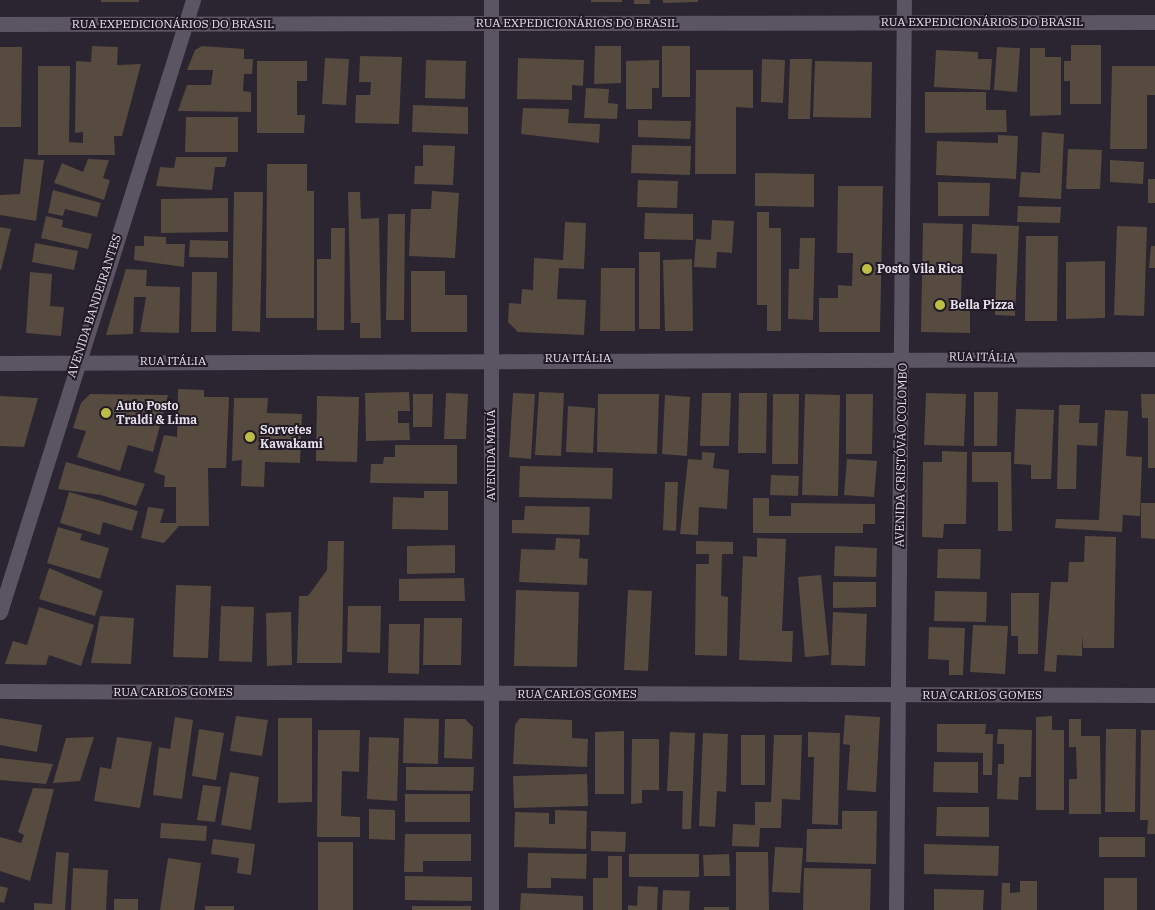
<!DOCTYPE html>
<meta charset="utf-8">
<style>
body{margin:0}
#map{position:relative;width:1155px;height:910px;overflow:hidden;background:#2b2431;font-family:"IBM Plex Serif",serif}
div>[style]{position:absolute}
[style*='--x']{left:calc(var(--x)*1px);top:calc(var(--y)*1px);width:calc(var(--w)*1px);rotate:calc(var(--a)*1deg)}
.building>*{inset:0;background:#564b3e}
.minor>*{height:15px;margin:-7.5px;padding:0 7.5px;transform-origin:7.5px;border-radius:7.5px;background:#5b5462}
.dots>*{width:14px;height:14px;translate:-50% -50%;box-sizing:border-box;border:2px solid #221b27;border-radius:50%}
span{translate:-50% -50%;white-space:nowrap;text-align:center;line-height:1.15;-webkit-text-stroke:4px #221b27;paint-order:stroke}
.street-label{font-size:12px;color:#e5e0e9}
.poi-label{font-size:12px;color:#e5e0e9;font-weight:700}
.left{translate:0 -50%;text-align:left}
</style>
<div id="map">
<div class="building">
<i style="clip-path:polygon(101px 0,139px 0,139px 2px,101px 2px)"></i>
<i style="clip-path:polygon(591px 0,622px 0,622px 2px,591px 2px)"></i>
<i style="clip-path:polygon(634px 0,650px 0,650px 4px,634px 4px)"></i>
<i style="clip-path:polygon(663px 0,698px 0,698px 2px,663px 3px)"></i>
<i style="clip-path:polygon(1071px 45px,1101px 45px,1101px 104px,1070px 104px,1070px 81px,1064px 81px,1064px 61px,1071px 61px)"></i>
<i style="clip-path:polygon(92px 46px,118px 47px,117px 65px,141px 64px,122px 136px,114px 136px,115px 155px,38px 155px,38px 66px,70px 66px,69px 142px,83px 143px,83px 132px,75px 133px,76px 61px,91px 62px)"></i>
<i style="clip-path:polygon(202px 46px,244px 49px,244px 59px,253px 59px,252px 74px,244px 74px,243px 91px,251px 92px,251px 112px,178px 111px,187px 85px,211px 85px,213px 70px,187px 70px,195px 50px)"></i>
<i style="clip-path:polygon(595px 46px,621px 46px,621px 83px,594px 84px)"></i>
<i style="clip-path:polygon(662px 46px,690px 46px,690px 97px,662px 97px)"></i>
<i style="clip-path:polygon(0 47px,22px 47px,21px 127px,0 127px)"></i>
<i style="clip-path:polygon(997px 47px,1020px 48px,1017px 92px,994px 90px)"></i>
<i style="clip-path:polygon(1030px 48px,1045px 48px,1045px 57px,1061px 57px,1061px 115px,1030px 116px)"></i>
<i style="clip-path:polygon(936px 50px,978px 52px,978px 59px,992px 59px,990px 90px,934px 87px)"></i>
<i style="clip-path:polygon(360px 56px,402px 57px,399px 124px,355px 123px,356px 95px,370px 95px,371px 82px,359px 82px)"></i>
<i style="clip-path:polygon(325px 58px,349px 59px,346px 105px,322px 104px)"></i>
<i style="clip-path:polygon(518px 58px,584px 60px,583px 86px,572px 85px,572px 100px,517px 99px)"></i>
<i style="clip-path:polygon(762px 59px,785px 60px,783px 103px,761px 102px)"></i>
<i style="clip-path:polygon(790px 59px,812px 59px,810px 119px,788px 119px)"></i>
<i style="clip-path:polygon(426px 60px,466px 61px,465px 99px,425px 98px)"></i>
<i style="clip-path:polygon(659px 60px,659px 88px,652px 88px,652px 109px,626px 109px,626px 61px)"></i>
<i style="clip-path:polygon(257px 61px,307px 61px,307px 81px,297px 81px,297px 115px,305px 115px,304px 133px,257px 133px)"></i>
<i style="clip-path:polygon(815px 61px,872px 62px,871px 118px,813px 117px)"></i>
<i style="clip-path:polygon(1112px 66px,1155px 66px,1155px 95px,1147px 95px,1147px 149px,1110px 149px)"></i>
<i style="clip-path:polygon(696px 70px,753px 70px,753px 108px,736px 107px,736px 174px,695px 174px)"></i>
<i style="clip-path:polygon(586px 88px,609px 89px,608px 103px,618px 104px,617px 119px,584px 118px)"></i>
<i style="clip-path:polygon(925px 92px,986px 92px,986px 110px,1006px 110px,1007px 132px,925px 133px)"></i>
<i style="clip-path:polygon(413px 105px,468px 107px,468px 134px,412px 132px)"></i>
<i style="clip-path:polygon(523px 108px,569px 109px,568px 123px,600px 124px,599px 143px,521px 134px)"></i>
<i style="clip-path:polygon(186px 117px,238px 117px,238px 152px,185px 152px)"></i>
<i style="clip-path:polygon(638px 120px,691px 121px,690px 139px,638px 137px)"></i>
<i style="clip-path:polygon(1042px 132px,1064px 134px,1061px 199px,1019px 197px,1021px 172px,1040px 173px)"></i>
<i style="clip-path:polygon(998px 135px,1018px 136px,1016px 179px,936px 175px,937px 141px,998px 143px)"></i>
<i style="clip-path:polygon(423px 145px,455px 146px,453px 185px,414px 184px,415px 166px,423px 166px)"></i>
<i style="clip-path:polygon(632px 145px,691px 146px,690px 175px,631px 173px)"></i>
<i style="clip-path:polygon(1068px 149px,1102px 150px,1100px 189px,1066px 189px)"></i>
<i style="clip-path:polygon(176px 157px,227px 157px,225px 167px,215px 167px,212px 190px,156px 186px,160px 167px,174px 168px)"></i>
<i style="clip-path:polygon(24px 159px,44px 160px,36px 221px,0 215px,0 195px,20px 194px)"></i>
<i style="clip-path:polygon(88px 159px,109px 160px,103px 178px,110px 180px,104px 200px,54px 183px,62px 163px,83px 172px)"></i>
<i style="clip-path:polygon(1110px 160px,1144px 162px,1143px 184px,1110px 182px)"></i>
<i style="clip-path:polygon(267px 164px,307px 164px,307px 191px,314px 191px,314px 318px,266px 318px)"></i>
<i style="clip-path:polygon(755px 173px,814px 174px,814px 207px,755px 206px)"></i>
<i style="clip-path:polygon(1148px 179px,1155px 179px,1155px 203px,1148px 203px)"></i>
<i style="clip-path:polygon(638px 180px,678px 181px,677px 208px,637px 207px)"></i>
<i style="clip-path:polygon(938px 182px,990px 183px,989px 216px,938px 216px)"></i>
<i style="clip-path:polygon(838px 186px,883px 186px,880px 332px,819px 332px,819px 298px,838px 298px,838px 285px,852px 286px,853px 253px,837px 253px)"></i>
<i style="clip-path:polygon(53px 190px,101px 203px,97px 217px,65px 209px,63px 216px,48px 213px)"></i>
<i style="clip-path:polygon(432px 191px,459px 193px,455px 258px,409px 256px,411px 209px,431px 209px)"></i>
<i style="clip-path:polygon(234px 192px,263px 192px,260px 332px,232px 331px)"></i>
<i style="clip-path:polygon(348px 192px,360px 192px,361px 219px,379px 218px,381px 338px,360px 338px,360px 323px,351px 323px)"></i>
<i style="clip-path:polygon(228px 198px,228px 232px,161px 233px,161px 199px)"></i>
<i style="clip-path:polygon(1018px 206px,1061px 207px,1060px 223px,1017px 222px)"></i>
<i style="clip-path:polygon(757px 212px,769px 212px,769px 228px,781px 228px,781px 331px,767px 331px,767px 305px,757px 305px)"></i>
<i style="clip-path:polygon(645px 213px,693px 214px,693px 240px,644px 239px)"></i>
<i style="clip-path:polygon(388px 214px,405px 214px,404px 320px,386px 320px)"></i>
<i style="clip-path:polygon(46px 216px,63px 220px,62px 227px,92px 234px,88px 249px,41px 238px)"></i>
<i style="clip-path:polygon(712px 220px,734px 221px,732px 253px,717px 252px,716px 268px,694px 267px,696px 239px,711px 240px)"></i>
<i style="clip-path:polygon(565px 222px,586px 223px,584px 269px,559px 268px,557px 299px,586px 300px,584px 335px,518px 332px,508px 322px,509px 303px,521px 304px,522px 289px,533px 290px,534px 258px,563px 260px)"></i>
<i style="clip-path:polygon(923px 223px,963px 224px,961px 302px,970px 302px,970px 333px,921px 332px)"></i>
<i style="clip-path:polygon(972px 224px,1019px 226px,1015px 316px,995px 315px,997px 254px,971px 253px)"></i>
<i style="clip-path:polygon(1117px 226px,1147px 227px,1144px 316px,1114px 315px)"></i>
<i style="clip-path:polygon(0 227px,11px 229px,1px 270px,0 270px)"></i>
<i style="clip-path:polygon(331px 228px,345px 228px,344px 330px,317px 330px,317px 259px,331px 259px)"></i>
<i style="clip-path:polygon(144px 236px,166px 237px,166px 244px,185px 244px,184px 267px,134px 260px,135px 246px,144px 246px)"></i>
<i style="clip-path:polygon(1026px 236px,1058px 236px,1057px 321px,1025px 321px)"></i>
<i style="clip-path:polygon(800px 238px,815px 238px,813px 320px,788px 319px,789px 269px,799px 269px)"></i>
<i style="clip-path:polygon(190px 240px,228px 241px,228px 258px,189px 257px)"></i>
<i style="clip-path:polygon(35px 243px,78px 251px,74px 270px,32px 262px)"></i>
<i style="clip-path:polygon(1151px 246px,1155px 246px,1155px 268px,1149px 268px)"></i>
<i style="clip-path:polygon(639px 252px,660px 252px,660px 329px,639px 329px)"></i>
<i style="clip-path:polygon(692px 259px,693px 331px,665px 331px,663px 260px)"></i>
<i style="clip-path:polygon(1105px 261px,1105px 318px,1066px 319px,1066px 262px)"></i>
<i style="clip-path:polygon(601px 268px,635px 268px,635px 331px,600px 331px)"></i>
<i style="clip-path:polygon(126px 269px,147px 270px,146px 286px,180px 287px,179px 333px,140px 332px,146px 297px,134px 297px,133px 334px,106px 335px)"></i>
<i style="clip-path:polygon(411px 271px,445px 271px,445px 295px,467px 295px,467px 332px,411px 332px)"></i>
<i style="clip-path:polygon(30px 272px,52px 274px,50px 306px,64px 307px,61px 336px,26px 333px)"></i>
<i style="clip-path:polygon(192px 272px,217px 272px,216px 332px,191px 332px)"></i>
<i style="clip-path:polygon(178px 389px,204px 390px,204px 397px,229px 397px,226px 468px,208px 468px,209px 526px,179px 526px,164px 543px,141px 538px,148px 507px,164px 509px,160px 523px,176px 523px,176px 487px,164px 487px,165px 476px,154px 472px,164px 435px,177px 437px)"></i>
<i style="clip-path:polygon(409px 392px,410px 411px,398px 411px,398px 423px,409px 423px,410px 440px,366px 441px,365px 393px)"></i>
<i style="clip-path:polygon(539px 392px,564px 393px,561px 456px,535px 455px)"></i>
<i style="clip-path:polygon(974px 392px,998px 392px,997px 446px,974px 446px)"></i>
<i style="clip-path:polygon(446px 393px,468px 394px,466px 439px,444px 439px)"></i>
<i style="clip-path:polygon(513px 393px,535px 394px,531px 459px,509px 457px)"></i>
<i style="clip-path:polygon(702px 393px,731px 393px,729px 446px,700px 446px)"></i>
<i style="clip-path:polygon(739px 393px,767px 393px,766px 453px,738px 453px)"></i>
<i style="clip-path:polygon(926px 393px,966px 394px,964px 446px,924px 445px)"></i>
<i style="clip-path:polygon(90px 394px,168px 395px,153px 452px,128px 445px,120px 471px,77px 457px,86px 431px,73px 428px,81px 403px)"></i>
<i style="clip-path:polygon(413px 394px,433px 394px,432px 427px,413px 427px)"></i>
<i style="clip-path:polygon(598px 394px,659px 394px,657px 454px,597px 452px)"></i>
<i style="clip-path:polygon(773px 394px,799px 394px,798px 464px,772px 464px)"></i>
<i style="clip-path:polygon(805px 394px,840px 395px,838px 496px,802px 495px)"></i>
<i style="clip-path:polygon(846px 394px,873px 394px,872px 454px,846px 454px)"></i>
<i style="clip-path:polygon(1141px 394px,1155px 394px,1155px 468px,1148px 468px,1148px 418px,1142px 418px)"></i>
<i style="clip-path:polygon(665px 395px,690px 397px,687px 456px,662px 454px)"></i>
<i style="clip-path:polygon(0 396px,38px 398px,24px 447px,0 446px)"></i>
<i style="clip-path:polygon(317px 396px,359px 397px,357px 462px,316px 461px)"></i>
<i style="clip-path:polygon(234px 398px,268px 398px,267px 413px,302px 414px,300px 463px,265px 462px,264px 487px,241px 486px,242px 460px,232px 461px)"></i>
<i style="clip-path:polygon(1059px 405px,1080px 405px,1079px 423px,1098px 423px,1097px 446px,1077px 445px,1076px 489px,1057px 489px)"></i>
<i style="clip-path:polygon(568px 406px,595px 408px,593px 453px,566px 452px)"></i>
<i style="clip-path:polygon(1016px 409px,1054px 410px,1051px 479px,1031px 479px,1031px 465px,1014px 464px)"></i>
<i style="clip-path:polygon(1105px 410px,1128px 411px,1126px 456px,1142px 457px,1140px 516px,1123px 515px,1122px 532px,1055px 528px,1056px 519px,1099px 520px)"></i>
<i style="clip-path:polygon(395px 445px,457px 445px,457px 484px,370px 483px,371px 464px,383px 464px,384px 457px,395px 457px)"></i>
<i style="clip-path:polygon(942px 451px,967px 452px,966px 524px,944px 524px,943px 538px,922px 537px,923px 462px,942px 462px)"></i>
<i style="clip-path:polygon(702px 452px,715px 453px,713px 468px,729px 470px,727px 509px,699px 507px,698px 535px,680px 534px,688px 459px,702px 460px)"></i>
<i style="clip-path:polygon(972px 452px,1011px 452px,1012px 531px,998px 531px,998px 482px,972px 482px)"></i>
<i style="clip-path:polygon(847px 459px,877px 461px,874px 497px,844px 495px)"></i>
<i style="clip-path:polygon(66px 462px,145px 484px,136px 506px,101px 495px,58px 489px)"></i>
<i style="clip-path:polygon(520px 466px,613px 468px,612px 499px,519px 497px)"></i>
<i style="clip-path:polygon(771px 475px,799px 476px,798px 496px,770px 495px)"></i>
<i style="clip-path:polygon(665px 482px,678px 482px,676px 531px,663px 530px)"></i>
<i style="clip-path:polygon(424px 491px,448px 491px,448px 530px,392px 529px,393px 497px,424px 498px)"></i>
<i style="clip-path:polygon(69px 492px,138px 511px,132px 531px,103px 522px,100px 535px,60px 523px)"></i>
<i style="clip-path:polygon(753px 498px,769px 498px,769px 516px,791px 516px,791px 503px,875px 504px,875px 524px,863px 524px,863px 533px,753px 533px)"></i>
<i style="clip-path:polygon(1141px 503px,1155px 503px,1155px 539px,1141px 538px)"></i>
<i style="clip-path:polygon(525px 506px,590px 507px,589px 535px,512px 533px,512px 520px,524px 520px)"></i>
<i style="clip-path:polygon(58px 527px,82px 534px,80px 540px,109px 548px,100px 579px,47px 563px)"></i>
<i style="clip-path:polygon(1085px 536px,1116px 537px,1114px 648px,1083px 648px,1082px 635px,1082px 656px,1057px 655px,1056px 672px,1044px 671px,1051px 582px,1068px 582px,1069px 562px,1084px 562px)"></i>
<i style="clip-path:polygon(556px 538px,580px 539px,579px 558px,588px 559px,587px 585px,519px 582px,521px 549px,555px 550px)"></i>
<i style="clip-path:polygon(757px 538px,786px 539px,782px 631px,793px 631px,792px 662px,739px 660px,743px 556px,757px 557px)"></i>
<i style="clip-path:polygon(328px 541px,344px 541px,342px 663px,297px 663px,299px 596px,308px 596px,327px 570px)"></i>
<i style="clip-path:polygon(696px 541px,733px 542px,733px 554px,722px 554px,721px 596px,728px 597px,727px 656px,695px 655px,696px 564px,709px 564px,709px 554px,696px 554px)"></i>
<i style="clip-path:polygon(455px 545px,455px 573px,407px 574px,407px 546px)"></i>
<i style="clip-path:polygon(835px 546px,877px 548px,876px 577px,834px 576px)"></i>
<i style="clip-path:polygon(938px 549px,981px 549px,980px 579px,937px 578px)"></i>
<i style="clip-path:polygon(49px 568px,103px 591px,95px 616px,39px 599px)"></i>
<i style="clip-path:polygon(821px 575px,829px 655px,805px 657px,798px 577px)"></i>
<i style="clip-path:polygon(464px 578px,465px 601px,399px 601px,399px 579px)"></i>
<i style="clip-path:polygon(833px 582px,876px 582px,876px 607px,833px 608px)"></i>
<i style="clip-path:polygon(176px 585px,211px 586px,208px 658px,173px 657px)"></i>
<i style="clip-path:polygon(516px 590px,579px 592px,577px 667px,514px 666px)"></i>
<i style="clip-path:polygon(628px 590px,652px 591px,648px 671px,624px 670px)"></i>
<i style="clip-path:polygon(935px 591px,987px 592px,986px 622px,934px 621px)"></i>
<i style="clip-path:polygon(1011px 593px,1039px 593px,1038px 654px,1018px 654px,1018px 636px,1011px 636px)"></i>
<i style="clip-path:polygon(221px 606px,254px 607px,252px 662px,219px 661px)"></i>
<i style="clip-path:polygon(348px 606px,381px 606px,380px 653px,347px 652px)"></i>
<i style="clip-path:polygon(39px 607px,94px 625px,81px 666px,49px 655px,46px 665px,5px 664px,13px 641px,27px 645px)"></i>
<i style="clip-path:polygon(291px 612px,292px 665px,267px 666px,266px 613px)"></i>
<i style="clip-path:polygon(833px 612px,867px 614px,865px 666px,831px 665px)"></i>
<i style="clip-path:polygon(100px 616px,134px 618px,131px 664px,91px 663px)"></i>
<i style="clip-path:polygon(424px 618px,462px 618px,461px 665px,423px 665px)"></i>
<i style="clip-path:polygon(389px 624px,420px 624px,419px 674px,388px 673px)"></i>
<i style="clip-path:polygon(973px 625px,1008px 626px,1005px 674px,970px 672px)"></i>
<i style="clip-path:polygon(929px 627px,965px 628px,963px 675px,949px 675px,949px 660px,928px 659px)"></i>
<i style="clip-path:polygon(845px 715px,880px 717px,876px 792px,847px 790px,850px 745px,843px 744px)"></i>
<i style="clip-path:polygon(236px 716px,268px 720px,262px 756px,230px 751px)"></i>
<i style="clip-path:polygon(1052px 716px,1052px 730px,1064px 730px,1064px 810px,1036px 810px,1036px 717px)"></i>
<i style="clip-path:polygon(175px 717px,193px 720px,182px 799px,153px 795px,159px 747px,170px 749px)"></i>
<i style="clip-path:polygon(0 718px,42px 725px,37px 752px,0 745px)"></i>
<i style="clip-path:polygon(278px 718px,312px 718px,312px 802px,278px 803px)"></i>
<i style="clip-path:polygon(404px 718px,439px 719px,438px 764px,403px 763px)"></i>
<i style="clip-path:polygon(520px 718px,572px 720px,572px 738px,588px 739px,587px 767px,513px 764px,515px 725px)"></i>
<i style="clip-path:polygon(445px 719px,465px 719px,473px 727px,472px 759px,444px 758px)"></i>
<i style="clip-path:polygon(1069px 719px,1081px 719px,1081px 736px,1100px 736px,1101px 814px,1069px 814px,1069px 779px,1077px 779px,1076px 747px,1069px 747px)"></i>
<i style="clip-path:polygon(937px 724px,986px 724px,985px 734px,993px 734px,992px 775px,983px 775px,983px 753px,937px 752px)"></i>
<i style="clip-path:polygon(199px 729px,224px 733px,216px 780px,192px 776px)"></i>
<i style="clip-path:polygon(998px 729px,1032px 730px,1031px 777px,1019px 777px,1018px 800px,997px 799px,998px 764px,1004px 764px,1004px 744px,997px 744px)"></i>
<i style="clip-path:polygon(1106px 729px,1136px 729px,1135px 812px,1105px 812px)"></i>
<i style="clip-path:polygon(318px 730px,360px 730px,359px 772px,342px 771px,341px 816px,360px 817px,360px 837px,317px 837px)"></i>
<i style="clip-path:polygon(1141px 730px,1155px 730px,1155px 834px,1147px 834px,1148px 820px,1140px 820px)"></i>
<i style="clip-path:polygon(624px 731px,624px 794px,595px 794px,595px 732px)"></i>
<i style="clip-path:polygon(670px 732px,695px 733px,691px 829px,682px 829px,683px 791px,667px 791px)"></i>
<i style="clip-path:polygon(808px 732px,840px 733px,838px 825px,812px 824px,814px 757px,808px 757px)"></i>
<i style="clip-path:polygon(703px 733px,728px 734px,726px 792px,717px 791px,715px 827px,699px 826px)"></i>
<i style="clip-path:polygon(741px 735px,765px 735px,765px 785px,741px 785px)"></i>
<i style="clip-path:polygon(774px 735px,802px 735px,800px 800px,782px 799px,781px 828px,760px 828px,759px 847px,732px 846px,733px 824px,755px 825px,755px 802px,771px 802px)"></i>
<i style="clip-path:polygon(94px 737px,80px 781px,53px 783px,66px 738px)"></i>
<i style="clip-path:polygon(117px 737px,152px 742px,140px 808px,94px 801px,100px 767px,111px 769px)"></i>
<i style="clip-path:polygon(369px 737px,399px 738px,397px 801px,367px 799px)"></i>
<i style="clip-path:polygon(632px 739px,659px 739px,659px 790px,642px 790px,642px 803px,631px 804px)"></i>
<i style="clip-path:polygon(0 758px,53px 764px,46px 784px,0 780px)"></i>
<i style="clip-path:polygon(934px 762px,978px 762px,978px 793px,933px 792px)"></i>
<i style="clip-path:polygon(406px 767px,474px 767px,473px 791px,406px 790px)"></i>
<i style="clip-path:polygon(230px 772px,259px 777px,251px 830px,221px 825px)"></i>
<i style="clip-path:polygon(587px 774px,588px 806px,514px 808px,513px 776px)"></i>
<i style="clip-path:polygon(203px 785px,221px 787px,215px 822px,197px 820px)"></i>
<i style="clip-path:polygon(33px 788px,54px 789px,30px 881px,0 871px,0 837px,21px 843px,24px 835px,18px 832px)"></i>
<i style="clip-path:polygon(405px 794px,470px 794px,470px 822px,405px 822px)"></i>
<i style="clip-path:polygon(937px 807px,989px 807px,989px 837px,936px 836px)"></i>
<i style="clip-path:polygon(369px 809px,395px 810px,395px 840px,369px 839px)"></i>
<i style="clip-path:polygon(555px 810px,587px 811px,586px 849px,514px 847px,515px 812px,549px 813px,549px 824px,555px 824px)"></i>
<i style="clip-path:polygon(842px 811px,877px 811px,876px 864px,806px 862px,807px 829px,842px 829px)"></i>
<i style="clip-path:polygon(161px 823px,207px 826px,206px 841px,160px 838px)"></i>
<i style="clip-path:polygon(591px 831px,626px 832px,625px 852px,591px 851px)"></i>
<i style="clip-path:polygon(405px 834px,471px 834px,471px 861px,423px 861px,423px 872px,404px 872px)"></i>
<i style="clip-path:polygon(1099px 837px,1145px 837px,1145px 857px,1099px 857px)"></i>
<i style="clip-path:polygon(213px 839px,255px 844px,251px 875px,237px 873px,239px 858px,211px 854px)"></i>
<i style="clip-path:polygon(318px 842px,353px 842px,353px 910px,318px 910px)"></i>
<i style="clip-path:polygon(924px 844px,999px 846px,998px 876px,924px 874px)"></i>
<i style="clip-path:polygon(775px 847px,803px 848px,800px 893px,772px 892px)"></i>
<i style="clip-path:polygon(56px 852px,69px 853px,65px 910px,34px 910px,34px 903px,52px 904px)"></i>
<i style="clip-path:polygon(736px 852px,768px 852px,769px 910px,736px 910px)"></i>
<i style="clip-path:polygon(528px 853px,587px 854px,586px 879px,551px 878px,551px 888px,527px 888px)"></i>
<i style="clip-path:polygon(629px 854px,699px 854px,699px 877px,629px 877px)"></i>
<i style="clip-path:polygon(729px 854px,730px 876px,704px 876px,703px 855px)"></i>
<i style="clip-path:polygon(608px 856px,622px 856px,622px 910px,593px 910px,593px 878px,608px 878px)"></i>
<i style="clip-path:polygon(168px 858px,201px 863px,194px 910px,160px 910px)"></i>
<i style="clip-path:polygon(73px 868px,108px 870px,106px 910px,71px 910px)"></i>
<i style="clip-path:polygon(804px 868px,871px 869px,870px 910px,803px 910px)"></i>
<i style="clip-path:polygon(405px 876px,472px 877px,472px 901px,405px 900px)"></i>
<i style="clip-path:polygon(1104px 878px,1137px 878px,1137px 910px,1104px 910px)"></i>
<i style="clip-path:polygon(1020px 881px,1037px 881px,1037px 910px,1001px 910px,1002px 883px,1010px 883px,1010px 893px,1020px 892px)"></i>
<i style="clip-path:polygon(0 886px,8px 888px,4px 903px,0 902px)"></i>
<i style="clip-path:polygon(638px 886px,658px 887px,657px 910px,628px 910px,628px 905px,637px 906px)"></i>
<i style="clip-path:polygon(934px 889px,984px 890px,983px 910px,934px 910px)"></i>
<i style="clip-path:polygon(663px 890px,690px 891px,689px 910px,662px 910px)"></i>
<i style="clip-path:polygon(521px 893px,583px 896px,583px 910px,520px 910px)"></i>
<i style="clip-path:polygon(114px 899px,138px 899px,138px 910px,114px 910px)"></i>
<i style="clip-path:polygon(205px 906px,234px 906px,234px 910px,205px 910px)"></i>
<i style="clip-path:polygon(412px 906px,471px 906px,471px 910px,412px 910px)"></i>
<i style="clip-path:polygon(704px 907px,729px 907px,729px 910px,704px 910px)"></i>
</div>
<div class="minor">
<i style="--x:491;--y:0;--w:910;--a:90"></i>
<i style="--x:0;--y:24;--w:1155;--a:-0.1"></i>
<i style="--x:0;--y:363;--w:1155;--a:-0.2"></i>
<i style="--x:0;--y:612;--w:642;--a:-72.5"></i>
<i style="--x:0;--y:691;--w:1155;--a:0.2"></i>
<i style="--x:896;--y:910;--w:910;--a:-89.5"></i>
</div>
<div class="dots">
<i style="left:867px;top:269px;background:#bcbf44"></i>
<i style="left:940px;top:305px;background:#bcbf44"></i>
<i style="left:106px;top:413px;background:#bcbf44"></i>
<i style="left:250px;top:437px;background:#bcbf44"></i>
</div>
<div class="street-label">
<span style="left:982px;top:22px">RUA EXPEDICIONÁRIOS DO BRASIL</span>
<span style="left:577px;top:23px">RUA EXPEDICIONÁRIOS DO BRASIL</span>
<span style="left:173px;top:24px">RUA EXPEDICIONÁRIOS DO BRASIL</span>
<span style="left:94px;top:306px;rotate:-72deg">AVENIDA BANDEIRANTES</span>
<span style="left:982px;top:357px;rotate:1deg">RUA ITÁLIA</span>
<span style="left:578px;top:358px">RUA ITÁLIA</span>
<span style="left:173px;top:361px">RUA ITÁLIA</span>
<span style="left:491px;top:455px;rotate:-90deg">AVENIDA MAUÁ</span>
<span style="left:901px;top:455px;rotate:-89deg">AVENIDA CRISTÓVÃO COLOMBO</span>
<span style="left:173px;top:692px">RUA CARLOS GOMES</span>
<span style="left:577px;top:694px">RUA CARLOS GOMES</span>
<span style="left:982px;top:695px">RUA CARLOS GOMES</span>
</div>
<div class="poi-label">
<span class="left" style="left:877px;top:269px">Posto Vila Rica</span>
<span class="left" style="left:950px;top:305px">Bella Pizza</span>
<span class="left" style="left:116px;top:413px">Auto Posto<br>Traldi &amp; Lima</span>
<span class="left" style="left:260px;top:437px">Sorvetes<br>Kawakami</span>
</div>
</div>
